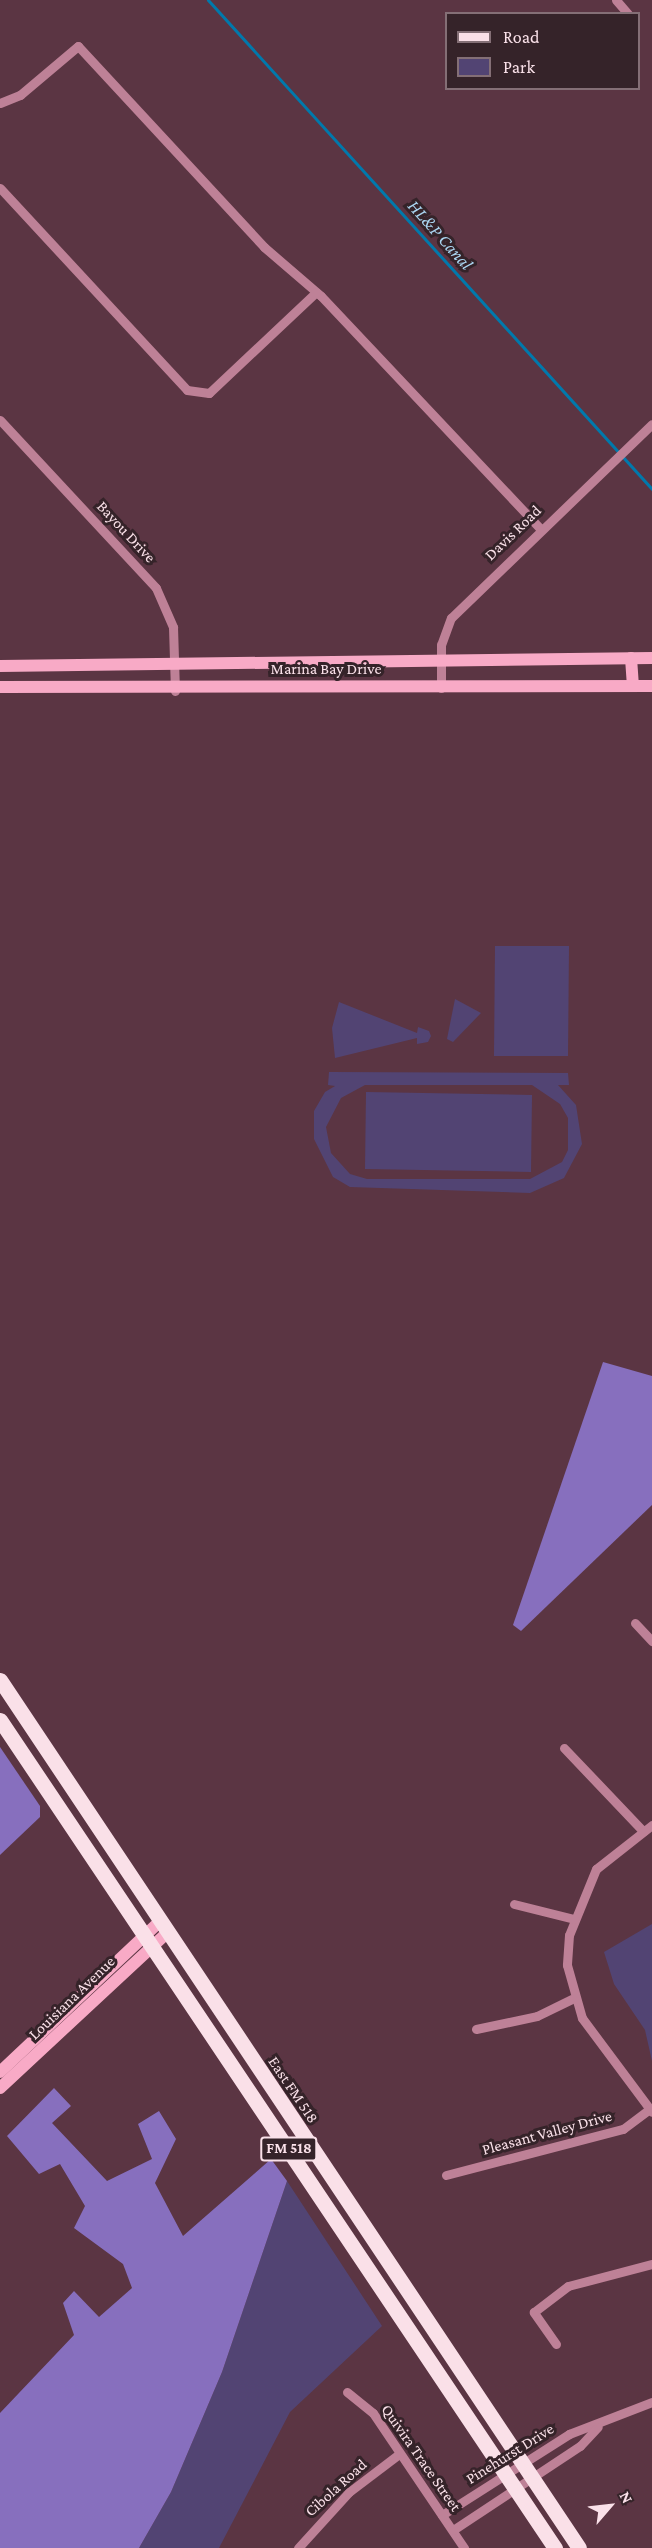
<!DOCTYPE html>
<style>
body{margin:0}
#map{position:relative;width:652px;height:2548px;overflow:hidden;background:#5b3543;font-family:"Crimson Pro",serif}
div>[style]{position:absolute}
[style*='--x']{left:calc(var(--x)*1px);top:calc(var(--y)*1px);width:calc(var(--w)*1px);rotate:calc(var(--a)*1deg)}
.green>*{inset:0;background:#524473}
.forest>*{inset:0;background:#876fbe}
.stream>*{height:3px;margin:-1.5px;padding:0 1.5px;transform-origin:1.5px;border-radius:1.5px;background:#0079ac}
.street>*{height:9px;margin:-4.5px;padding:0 4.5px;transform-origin:4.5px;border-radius:4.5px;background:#be8197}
.secondary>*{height:12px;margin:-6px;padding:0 6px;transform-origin:6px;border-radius:6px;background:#f8aac6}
.primary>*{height:15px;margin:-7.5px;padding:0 7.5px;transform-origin:7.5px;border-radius:7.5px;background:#fae0e8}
span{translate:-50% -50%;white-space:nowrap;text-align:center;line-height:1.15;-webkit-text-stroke:6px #352329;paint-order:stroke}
.shield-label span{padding:2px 4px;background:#352329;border:2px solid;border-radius:4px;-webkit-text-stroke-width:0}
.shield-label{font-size:15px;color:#fae1e9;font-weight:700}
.street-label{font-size:16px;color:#fae1e9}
.water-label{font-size:18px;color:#abd6f2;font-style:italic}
.legend{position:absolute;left:445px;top:12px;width:195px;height:78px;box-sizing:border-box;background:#352329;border:2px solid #846f76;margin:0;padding:8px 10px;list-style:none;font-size:18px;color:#fae1e9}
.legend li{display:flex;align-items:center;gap:12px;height:30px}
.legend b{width:30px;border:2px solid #846f76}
.north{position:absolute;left:580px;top:2476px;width:60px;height:60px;-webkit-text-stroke:4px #352329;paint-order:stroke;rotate:62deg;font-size:16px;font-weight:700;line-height:24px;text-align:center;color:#fae1e9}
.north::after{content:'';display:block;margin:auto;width:21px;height:27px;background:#fae1e9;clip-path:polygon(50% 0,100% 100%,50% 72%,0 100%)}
</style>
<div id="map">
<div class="green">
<i style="clip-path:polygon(495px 946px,569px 946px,568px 1056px,494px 1056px)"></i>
<i style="clip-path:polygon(455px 999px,481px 1013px,453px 1042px,447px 1039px)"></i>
<i style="clip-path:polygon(339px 1002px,417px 1033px,418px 1027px,429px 1031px,431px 1036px,428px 1042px,417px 1044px,417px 1038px,335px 1058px,332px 1028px)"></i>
<i style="clip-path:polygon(evenodd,329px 1072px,568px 1073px,569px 1085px,558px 1085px,576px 1105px,582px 1144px,564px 1178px,530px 1193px,350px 1187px,333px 1177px,314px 1139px,314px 1111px,325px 1092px,335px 1086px,328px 1085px,329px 1072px,365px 1085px,532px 1085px,560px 1104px,568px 1118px,568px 1150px,562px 1162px,530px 1179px,367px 1179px,350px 1174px,331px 1153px,326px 1127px,341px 1098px,365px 1085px)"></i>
<i style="clip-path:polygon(366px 1092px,532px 1095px,531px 1172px,365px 1169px)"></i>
<i style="clip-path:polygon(652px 1924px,652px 2061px,645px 2030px,614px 1984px,604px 1952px)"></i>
<i style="clip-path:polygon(287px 2181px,382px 2326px,290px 2412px,219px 2548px,139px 2548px,171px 2492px,222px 2372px)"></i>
</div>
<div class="forest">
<i style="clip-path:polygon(603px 1362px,652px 1376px,652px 1505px,521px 1631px,513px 1625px)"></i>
<i style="clip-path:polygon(0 1747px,40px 1806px,40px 1817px,0 1855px)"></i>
<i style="clip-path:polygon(54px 2088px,71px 2106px,52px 2123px,107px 2181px,152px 2159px,138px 2124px,159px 2111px,176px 2139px,155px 2183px,183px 2236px,271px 2159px,287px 2181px,222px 2372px,171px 2492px,139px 2548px,0 2548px,0 2413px,74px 2335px,63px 2303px,74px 2291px,99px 2317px,132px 2288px,123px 2264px,74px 2228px,85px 2206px,60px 2164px,39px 2174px,7px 2136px)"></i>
</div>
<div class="stream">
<i style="--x:208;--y:0;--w:660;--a:47.76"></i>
</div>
<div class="street">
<i style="--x:616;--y:0;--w:18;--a:49"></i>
<i style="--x:0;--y:103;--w:22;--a:-22"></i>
<i style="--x:20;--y:95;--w:76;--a:-40.2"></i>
<i style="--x:78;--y:46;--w:274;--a:47.2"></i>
<i style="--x:264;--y:247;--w:75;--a:40.7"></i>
<i style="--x:321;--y:296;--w:319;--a:46.7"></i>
<i style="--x:0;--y:188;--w:275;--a:47.2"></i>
<i style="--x:187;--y:390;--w:22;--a:8"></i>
<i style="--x:209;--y:393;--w:147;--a:-43.3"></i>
<i style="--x:0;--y:420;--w:229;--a:47.1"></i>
<i style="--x:156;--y:588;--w:43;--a:66.4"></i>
<i style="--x:173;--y:627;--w:64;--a:88.2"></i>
<i style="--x:441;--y:688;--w:43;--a:-90"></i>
<i style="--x:441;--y:645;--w:29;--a:-70"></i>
<i style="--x:451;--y:618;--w:279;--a:-44"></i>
<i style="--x:635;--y:1623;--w:25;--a:47"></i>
<i style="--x:564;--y:1748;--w:115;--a:46.4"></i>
<i style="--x:652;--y:1825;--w:71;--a:141.8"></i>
<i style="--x:596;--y:1869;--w:71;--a:112.2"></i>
<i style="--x:569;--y:1935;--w:30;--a:94"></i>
<i style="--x:567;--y:1965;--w:55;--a:74.2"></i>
<i style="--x:582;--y:2018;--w:117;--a:53.3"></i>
<i style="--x:514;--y:1904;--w:62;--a:14"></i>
<i style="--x:476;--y:2029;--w:62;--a:-12"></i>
<i style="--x:537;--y:2016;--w:39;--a:-26"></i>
<i style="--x:446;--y:2175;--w:183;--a:-14.6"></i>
<i style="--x:623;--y:2129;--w:34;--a:-37"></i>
<i style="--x:556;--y:2344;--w:39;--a:-125"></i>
<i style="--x:534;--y:2312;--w:43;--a:-37.4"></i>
<i style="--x:568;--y:2286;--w:87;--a:-14.7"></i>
<i style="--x:347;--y:2392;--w:33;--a:39"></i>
<i style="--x:373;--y:2413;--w:163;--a:56"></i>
<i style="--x:442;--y:2515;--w:151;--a:-32.5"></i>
<i style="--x:569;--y:2434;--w:89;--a:-21.1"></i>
<i style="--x:453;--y:2530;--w:152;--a:-33.5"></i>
<i style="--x:580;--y:2446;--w:26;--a:-47"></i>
<i style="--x:298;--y:2548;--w:76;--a:-47.7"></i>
<i style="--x:349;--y:2492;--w:63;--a:-37.2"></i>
</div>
<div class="secondary">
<i style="--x:631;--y:658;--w:28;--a:86"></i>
<i style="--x:0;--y:666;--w:652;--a:-0.7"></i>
<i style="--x:0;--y:687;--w:652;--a:-0.09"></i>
<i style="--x:0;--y:2072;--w:220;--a:-43.3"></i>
<i style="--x:0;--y:2088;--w:228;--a:-42.9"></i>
</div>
<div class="primary">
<i style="--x:0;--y:1680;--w:1043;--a:56.29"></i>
<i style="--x:0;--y:1720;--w:997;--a:56.17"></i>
</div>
<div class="shield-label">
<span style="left:289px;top:2149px">FM 518</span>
</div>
<div class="street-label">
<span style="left:126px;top:532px;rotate:47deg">Bayou Drive</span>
<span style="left:513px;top:533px;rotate:-44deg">Davis Road</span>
<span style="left:326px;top:669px">Marina Bay Drive</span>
<span style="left:72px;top:1998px;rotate:-44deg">Louisiana Avenue</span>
<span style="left:293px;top:2090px;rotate:56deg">East FM 518</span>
<span style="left:547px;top:2133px;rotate:-15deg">Pleasant Valley Drive</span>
<span style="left:510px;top:2454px;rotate:-32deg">Pinehurst Drive</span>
<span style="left:421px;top:2458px;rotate:55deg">Quivira Trace Street</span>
<span style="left:336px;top:2488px;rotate:-42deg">Cibola Road</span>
</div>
<div class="water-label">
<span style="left:440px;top:235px;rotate:48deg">HL&amp;P Canal</span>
</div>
<ul class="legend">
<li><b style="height:8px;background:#fae0e8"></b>Road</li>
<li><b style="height:16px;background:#524473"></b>Park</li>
</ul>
<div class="north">N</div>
</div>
